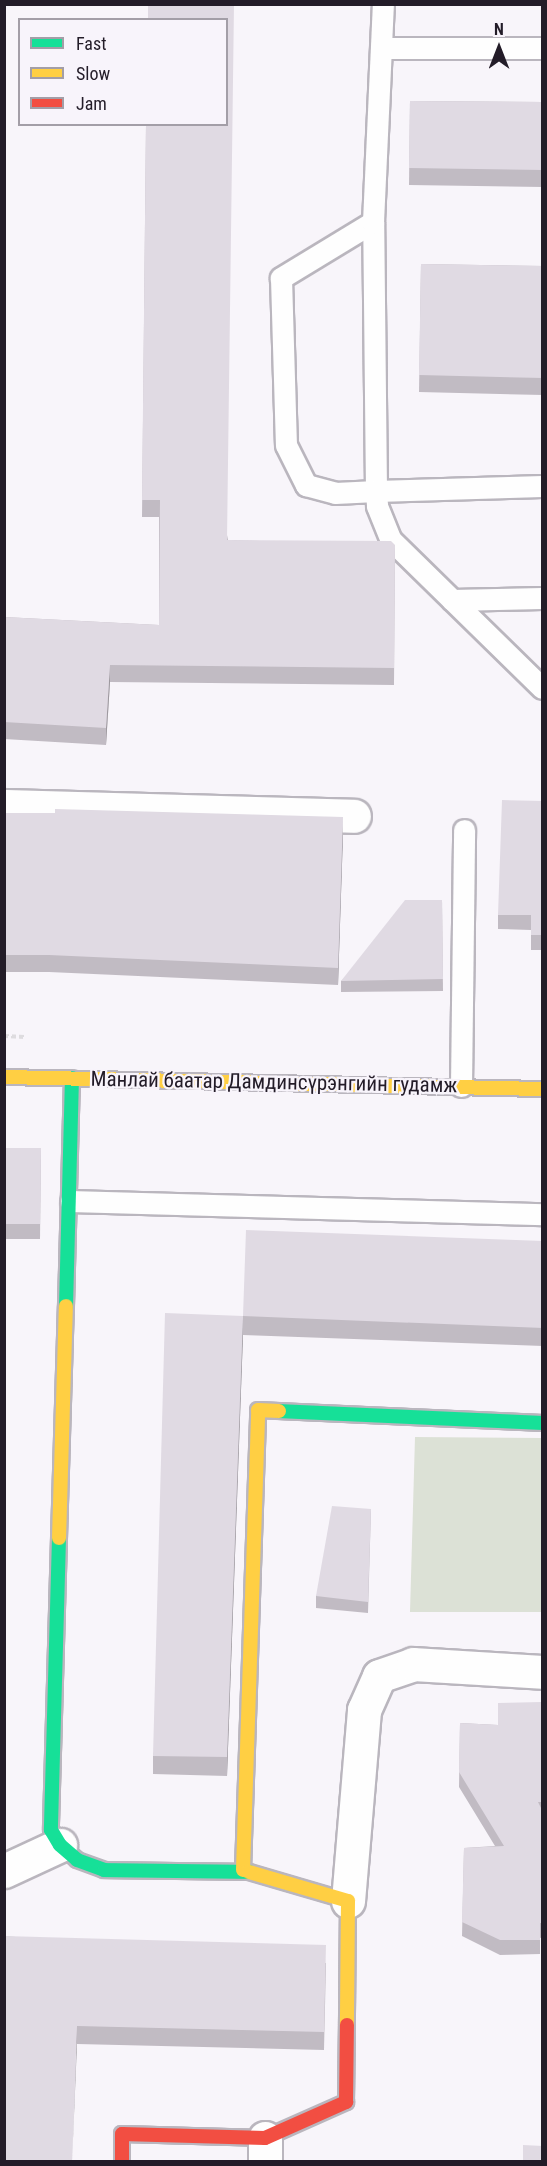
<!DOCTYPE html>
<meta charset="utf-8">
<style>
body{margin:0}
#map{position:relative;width:547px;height:2166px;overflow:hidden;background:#f8f5fa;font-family:"Roboto Condensed",sans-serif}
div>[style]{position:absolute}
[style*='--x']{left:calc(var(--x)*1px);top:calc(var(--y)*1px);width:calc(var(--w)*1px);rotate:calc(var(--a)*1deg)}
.green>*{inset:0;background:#dce1d6}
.path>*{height:4px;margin-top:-2px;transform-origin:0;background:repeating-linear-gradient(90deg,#dedcdf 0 4.5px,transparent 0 7.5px)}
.roads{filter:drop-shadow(2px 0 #bab6be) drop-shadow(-2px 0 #bab6be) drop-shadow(0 2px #bab6be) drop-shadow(0 -2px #bab6be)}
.lane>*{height:21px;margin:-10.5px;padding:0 10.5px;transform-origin:10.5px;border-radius:10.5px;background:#fefefe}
.street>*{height:33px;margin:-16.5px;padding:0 16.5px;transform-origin:16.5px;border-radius:16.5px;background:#fefefe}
.fast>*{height:14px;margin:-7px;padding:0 7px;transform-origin:7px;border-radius:7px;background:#16e098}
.slow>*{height:14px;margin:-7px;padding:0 7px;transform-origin:7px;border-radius:7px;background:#ffcf43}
.jam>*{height:14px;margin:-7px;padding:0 7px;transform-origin:7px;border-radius:7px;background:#f24e42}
.wall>*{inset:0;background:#c1bbc3}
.shaded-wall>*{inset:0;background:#9d999f}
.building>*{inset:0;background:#e0dae3}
span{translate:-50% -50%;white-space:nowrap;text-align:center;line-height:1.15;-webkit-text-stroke:4.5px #f8f4fb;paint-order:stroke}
.street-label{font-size:21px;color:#231c28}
.frame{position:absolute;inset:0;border:6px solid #231c28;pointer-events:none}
.legend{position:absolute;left:18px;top:18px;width:210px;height:108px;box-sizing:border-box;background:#f8f4fb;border:2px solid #a39ea7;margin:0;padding:8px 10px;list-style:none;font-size:18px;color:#231c28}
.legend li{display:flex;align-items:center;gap:12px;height:30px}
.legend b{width:30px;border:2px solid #a39ea7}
.north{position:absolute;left:469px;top:18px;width:60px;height:60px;-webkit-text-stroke:4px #f8f4fb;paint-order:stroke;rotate:0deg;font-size:16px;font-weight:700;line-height:24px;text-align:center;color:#231c28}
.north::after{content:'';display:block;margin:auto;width:21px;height:27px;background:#231c28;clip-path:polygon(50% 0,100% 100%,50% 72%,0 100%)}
</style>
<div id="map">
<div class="green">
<i style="clip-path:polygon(415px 1437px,542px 1438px,542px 1612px,410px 1612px)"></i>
</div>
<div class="path">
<i style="--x:4;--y:1036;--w:21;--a:3"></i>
</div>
<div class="roads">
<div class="lane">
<i style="--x:383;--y:48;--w:159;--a:0"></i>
<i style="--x:373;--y:222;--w:108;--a:148.7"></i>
<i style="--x:281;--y:278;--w:167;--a:88.3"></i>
<i style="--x:286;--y:445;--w:45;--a:63.4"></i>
<i style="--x:306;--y:485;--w:30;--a:15"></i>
<i style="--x:335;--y:493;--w:41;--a:-2.8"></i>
<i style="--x:376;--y:491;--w:269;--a:-90.6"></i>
<i style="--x:373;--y:222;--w:218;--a:-87.4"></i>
<i style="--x:542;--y:486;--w:166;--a:178.3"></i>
<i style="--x:376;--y:491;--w:15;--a:86"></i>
<i style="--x:377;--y:506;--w:35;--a:68"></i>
<i style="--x:390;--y:539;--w:213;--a:44.4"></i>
<i style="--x:452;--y:600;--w:90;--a:-1.3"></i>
<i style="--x:461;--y:1086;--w:256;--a:-89.3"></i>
<i style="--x:71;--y:1201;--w:471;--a:1.6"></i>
</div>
<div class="street">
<i style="--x:4;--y:806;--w:350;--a:1.6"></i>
<i style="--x:4;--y:1871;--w:62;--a:-24.9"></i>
<i style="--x:348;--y:1901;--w:192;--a:-85.2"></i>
<i style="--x:364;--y:1710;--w:37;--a:-66"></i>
<i style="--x:379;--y:1676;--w:36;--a:-19"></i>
<i style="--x:413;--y:1664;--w:129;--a:3.5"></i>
<i style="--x:265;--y:2162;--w:24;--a:-90"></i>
</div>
<div class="fast">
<i style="--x:66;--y:1306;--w:228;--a:-88.5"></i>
<i style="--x:279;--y:1411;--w:263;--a:2.6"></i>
<i style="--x:59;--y:1538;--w:292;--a:91.6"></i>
<i style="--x:51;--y:1830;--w:17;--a:59"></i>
<i style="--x:60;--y:1845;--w:23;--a:41"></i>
<i style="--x:77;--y:1860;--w:29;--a:20"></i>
<i style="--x:104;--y:1870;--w:145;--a:0.8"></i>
</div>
<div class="slow">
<i style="--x:4;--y:1077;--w:538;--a:1.28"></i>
<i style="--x:59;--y:1538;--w:232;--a:-88.3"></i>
<i style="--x:243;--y:1870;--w:460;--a:-88.1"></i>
<i style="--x:258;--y:1410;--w:21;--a:3"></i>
<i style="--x:249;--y:1872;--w:103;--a:16.3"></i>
<i style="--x:348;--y:1901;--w:124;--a:90.5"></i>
</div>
<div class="jam">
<i style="--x:122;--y:2162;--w:28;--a:-90"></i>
<i style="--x:122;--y:2134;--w:143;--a:1.6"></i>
<i style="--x:265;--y:2138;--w:89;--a:-24"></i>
<i style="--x:346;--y:2102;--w:77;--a:-89.3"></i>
</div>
</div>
<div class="wall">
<i style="clip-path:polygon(410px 101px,543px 102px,543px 187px,409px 185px)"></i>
<i style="clip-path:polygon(146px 124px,228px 540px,395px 545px,394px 685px,110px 682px,106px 745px,4px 739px,4px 617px,159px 625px,159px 517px,142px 517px)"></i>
<i style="clip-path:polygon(421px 264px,543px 266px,543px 395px,419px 392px)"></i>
<i style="clip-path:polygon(543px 801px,543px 950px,531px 950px,531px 930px,498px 929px,498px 915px)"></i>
<i style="clip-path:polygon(4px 813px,343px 834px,338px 985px,49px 972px,4px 972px)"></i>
<i style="clip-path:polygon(442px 900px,443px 991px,341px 992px,341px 981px)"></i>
<i style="clip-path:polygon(4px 1148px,41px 1148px,40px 1239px,4px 1239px)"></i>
<i style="clip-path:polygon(543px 1241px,543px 1346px,243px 1335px,227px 1776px,153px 1774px,153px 1756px,243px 1316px)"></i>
<i style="clip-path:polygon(371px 1509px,368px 1613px,316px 1608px,316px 1596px)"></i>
<i style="clip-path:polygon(543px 1702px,543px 1937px,540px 1938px,540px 1954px,500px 1955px,462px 1936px,464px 1848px,495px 1846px,459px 1787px,460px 1723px,498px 1725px)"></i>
<i style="clip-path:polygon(4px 1936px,326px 1963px,324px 2050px,77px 2044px)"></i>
</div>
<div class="shaded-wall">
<i style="clip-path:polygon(110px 665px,110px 682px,106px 745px,106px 728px)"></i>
<i style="clip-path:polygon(343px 817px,343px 834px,338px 985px,338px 968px)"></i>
<i style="clip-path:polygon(243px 1316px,243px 1335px,227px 1776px,227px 1757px)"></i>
<i style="clip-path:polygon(77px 2026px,77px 2044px,72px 2162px)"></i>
</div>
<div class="building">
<i style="clip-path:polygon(148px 4px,234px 4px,227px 540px,391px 541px,395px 545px,394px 668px,110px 665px,106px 728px,4px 722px,4px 617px,159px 625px,160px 500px,142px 500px,146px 124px,226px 124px,226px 20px,148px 20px)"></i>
<i style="clip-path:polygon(410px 101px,543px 102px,543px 170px,409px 168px)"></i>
<i style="clip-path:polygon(421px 264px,543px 266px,543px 378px,419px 375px)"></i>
<i style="clip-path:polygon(502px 800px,543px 801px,543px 935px,531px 935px,531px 915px,498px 915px)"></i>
<i style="clip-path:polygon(55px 809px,343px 817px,338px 968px,49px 955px,4px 955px,4px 813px,55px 813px)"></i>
<i style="clip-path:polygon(405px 900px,442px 900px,443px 979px,341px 981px)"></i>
<i style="clip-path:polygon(4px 1148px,41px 1148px,40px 1224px,4px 1224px)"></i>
<i style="clip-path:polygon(246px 1230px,543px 1241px,543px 1328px,243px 1316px)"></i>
<i style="clip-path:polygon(165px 1313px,243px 1316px,227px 1757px,153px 1756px)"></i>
<i style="clip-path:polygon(332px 1506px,371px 1509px,368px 1602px,316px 1596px)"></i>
<i style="clip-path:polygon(541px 1702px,543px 1702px,543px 1802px,538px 1802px,543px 1812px,543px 1923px,540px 1923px,540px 1940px,500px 1940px,462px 1922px,464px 1848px,504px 1846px,459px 1772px,460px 1723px,498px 1725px,498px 1703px)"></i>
<i style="clip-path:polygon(4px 1936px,326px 1945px,324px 2032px,77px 2026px,72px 2162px,4px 2162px)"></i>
<i style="clip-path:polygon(523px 2145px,543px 2146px,543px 2162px,523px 2162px)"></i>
</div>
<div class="street-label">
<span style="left:274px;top:1082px;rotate:1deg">Манлай баатар Дамдинсүрэнгийн гудамж</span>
</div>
<div class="frame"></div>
<ul class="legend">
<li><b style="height:8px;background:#16e098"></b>Fast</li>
<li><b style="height:8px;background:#ffcf43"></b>Slow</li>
<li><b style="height:8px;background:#f24e42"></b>Jam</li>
</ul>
<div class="north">N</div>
</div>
